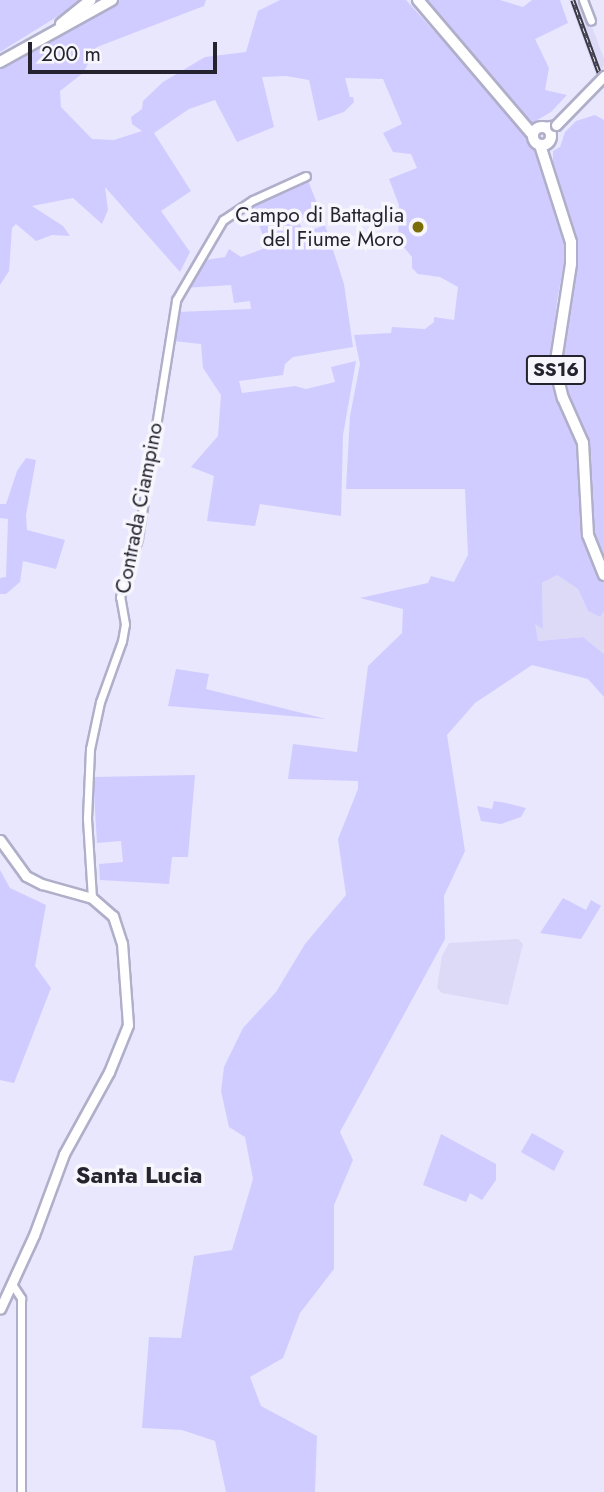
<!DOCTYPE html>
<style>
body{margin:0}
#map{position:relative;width:604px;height:1492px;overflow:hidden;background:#e8e7fe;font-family:Jost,sans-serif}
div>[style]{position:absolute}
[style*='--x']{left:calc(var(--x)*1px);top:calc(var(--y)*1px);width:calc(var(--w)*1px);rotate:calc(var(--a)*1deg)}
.built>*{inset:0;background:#dcdaf7}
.green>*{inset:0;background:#d0ccff}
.roads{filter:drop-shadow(2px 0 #b0afca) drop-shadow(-2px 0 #b0afca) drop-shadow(0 2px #b0afca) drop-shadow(0 -2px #b0afca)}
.minor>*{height:7px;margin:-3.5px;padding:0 3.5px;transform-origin:3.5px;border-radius:3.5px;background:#fff}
.tertiary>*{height:9px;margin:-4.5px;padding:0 4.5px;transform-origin:4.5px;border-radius:4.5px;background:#fff}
.secondary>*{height:10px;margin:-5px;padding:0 5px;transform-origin:5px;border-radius:5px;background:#fff}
.primary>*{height:10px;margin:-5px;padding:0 5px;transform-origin:5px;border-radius:5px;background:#fff}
.primary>.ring{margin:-5px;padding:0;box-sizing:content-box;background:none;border:10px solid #fff;border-radius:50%}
.rail>*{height:4.5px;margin-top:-2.25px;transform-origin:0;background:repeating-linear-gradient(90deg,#f7f6fc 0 5px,#3a3945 0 10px);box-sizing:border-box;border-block:2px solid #3a3945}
.bridges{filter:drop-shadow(2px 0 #b0afca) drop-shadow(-2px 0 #b0afca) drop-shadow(0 2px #b0afca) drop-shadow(0 -2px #b0afca)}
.tertiary-bridge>*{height:9px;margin:-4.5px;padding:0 4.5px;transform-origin:4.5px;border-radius:4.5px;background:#fff}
.dots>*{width:19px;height:19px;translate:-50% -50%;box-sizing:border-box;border:4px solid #f7f6fc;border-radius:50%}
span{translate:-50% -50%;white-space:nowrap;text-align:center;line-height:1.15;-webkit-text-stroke:7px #f7f6fc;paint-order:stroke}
.shield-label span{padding:2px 5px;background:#f7f6fc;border:2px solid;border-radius:5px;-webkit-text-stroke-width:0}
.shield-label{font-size:19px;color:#24232e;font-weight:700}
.poi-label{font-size:21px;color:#24232e}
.right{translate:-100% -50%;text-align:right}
.street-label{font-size:21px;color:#24232e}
.quarter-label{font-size:24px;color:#24232e;font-weight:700}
.scale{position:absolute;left:28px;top:42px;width:189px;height:32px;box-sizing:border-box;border:4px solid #24232e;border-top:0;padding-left:9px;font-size:21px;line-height:24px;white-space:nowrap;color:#24232e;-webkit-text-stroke:5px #f7f6fc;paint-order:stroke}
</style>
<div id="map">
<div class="built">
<i style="clip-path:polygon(569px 0,582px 0,604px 59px,604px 66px,596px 75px)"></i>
<i style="clip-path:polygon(557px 575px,578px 589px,588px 611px,600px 617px,604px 611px,604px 654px,583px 637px,538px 641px,534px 623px,543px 628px,542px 583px)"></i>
<i style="clip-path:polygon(518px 939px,523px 944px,508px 1005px,442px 993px,437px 988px,442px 956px,449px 943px)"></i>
</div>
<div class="green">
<i style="clip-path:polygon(0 0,84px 0,0 52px)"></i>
<i style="clip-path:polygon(120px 0,206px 0,204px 6px,97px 47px,83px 73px,60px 91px,61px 107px,92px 139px,114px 140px,142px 131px,132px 124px,131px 117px,142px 109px,143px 101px,163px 82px,205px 57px,246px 52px,258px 11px,280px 0,406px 0,539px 147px,562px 218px,567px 249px,557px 301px,551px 365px,573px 423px,577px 415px,563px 383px,560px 359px,577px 246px,553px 169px,553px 151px,560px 147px,565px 132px,576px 121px,595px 115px,604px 120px,604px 611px,600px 617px,588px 611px,578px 589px,557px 575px,542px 583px,543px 629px,535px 624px,538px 641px,583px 637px,604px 654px,604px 697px,588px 679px,532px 665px,475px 703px,447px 735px,465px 851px,444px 896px,445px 939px,340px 1132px,353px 1160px,334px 1205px,334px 1269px,300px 1313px,283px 1358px,250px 1377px,261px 1406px,317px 1436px,315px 1492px,226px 1492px,215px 1441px,182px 1430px,142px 1428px,149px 1337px,181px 1338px,194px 1256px,232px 1250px,253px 1179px,245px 1137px,229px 1127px,221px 1091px,224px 1067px,243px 1028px,276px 992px,305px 944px,346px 895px,338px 839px,358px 789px,358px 781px,288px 779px,293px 744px,357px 752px,368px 666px,402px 633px,403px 609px,360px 598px,428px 583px,431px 576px,454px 582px,468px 555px,465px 489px,346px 489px,350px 416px,360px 364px,354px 335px,391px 333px,392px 327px,425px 329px,434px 322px,434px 317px,454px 320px,458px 287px,440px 277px,418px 274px,412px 268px,412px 257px,398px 240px,399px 205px,389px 179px,417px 168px,411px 154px,393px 152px,383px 133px,402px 124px,383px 79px,345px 78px,350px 97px,353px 97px,354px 102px,344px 112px,318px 121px,309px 80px,286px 76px,262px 77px,274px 127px,237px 142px,215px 100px,189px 109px,154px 133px,191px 191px,161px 211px,190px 252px,180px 272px,105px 187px,108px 210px,102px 224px,73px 198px,32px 206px,63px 226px,70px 236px,52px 235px,36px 241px,16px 224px,12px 228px,9px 271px,0 285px,0 66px)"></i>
<i style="clip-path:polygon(421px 0,500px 0,523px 7px,532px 0,560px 0,568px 23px,535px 39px,549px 68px,545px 90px,567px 95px,551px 112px,532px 123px,527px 123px)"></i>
<i style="clip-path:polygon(307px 178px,320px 211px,298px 220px,304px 233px,325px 225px,344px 284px,353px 347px,293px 357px,285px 364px,283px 375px,239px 381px,242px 393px,295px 386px,306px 389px,335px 382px,331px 367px,356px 361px,343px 435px,341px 516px,260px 504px,255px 526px,207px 521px,214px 476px,191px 467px,218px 436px,221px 395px,203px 368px,201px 344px,173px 341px,176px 312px,251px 309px,250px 301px,234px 303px,231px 285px,184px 288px,199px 261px,225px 257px,229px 249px,241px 257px,268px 247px,250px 204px)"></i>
<i style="clip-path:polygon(26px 458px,36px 460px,26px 515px,27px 530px,65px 540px,56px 569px,23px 561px,20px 582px,6px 594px,0 594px,0 578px,6px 577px,8px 519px,0 518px,0 504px,6px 504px,17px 471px)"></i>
<i style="clip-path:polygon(176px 669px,209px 674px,206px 689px,326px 719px,168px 706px)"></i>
<i style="clip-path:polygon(195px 775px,188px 857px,172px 857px,169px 884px,100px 880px,99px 864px,123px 862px,121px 841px,97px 843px,93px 777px)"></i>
<i style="clip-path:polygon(494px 801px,506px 803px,526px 808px,521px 817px,501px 824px,481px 821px,477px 806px,492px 809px)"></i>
<i style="clip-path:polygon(0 870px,10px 888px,46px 905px,35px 966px,51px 988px,14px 1083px,0 1080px)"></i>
<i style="clip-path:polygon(563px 898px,586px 910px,591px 900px,601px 906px,581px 939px,540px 933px)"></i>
<i style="clip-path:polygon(532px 1133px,564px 1151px,554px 1171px,521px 1152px)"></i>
<i style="clip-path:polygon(441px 1134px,496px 1164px,496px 1180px,482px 1200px,470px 1193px,466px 1202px,423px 1185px)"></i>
</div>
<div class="roads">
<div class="minor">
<i style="--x:583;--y:0;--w:22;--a:69"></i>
<i style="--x:92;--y:898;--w:80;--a:-93.6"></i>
<i style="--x:87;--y:818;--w:69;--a:-87.5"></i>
<i style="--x:90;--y:749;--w:48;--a:-78"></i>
<i style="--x:100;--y:702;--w:65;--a:-70.2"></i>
<i style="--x:122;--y:641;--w:17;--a:-80"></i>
<i style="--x:125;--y:624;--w:27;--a:-100"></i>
<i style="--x:120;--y:597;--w:62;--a:-73"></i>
<i style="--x:138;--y:538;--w:241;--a:-80.9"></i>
<i style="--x:176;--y:300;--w:93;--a:-59.6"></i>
<i style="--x:223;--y:220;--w:36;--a:-34"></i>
<i style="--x:253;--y:200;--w:58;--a:-24.4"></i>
<i style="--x:12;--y:1284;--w:17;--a:57"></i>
<i style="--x:21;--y:1298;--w:194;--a:90"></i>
</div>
<div class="tertiary">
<i style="--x:544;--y:127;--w:12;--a:-9"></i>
<i style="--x:0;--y:840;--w:44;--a:54.2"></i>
<i style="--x:26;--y:876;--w:18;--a:27"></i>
<i style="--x:42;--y:884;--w:52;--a:15.6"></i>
<i style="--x:92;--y:898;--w:28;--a:41"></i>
<i style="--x:113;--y:916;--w:28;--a:72"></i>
<i style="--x:122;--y:943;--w:82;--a:85.8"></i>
<i style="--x:128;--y:1025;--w:51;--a:112"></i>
<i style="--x:109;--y:1072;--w:94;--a:118.8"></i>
<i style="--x:64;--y:1154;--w:86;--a:110.3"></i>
<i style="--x:34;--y:1235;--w:81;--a:114.7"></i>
</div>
<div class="secondary">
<i style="--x:61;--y:24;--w:38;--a:-39"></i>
</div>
<div class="primary">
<i style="--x:418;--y:0;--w:177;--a:49.6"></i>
<i style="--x:0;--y:62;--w:128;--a:-29"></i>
<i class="ring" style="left:533px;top:127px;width:8px;height:8px"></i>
<i style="--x:540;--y:145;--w:102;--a:72.3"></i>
<i style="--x:571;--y:242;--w:22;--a:90"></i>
<i style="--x:571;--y:264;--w:104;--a:98.8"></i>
<i style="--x:555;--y:367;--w:32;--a:76"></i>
<i style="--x:563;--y:398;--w:49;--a:66"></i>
<i style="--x:583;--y:443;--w:92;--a:86.9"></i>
<i style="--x:588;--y:535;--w:43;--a:68.2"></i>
</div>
</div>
<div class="rail">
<i style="--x:573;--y:0;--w:90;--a:70"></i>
</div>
<div class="bridges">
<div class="tertiary-bridge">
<i style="--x:556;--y:125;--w:69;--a:-45.6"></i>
</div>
</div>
<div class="dots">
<i style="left:418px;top:227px;background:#7c6d08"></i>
</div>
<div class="shield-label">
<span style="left:556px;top:370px">SS16</span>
</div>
<div class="poi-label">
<span class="right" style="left:404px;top:227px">Campo di Battaglia<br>del Fiume Moro</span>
</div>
<div class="street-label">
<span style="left:139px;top:508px;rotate:-79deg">Contrada Ciampino</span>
</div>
<div class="quarter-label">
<span style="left:139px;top:1175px">Santa Lucia</span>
</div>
<div class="scale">200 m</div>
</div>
